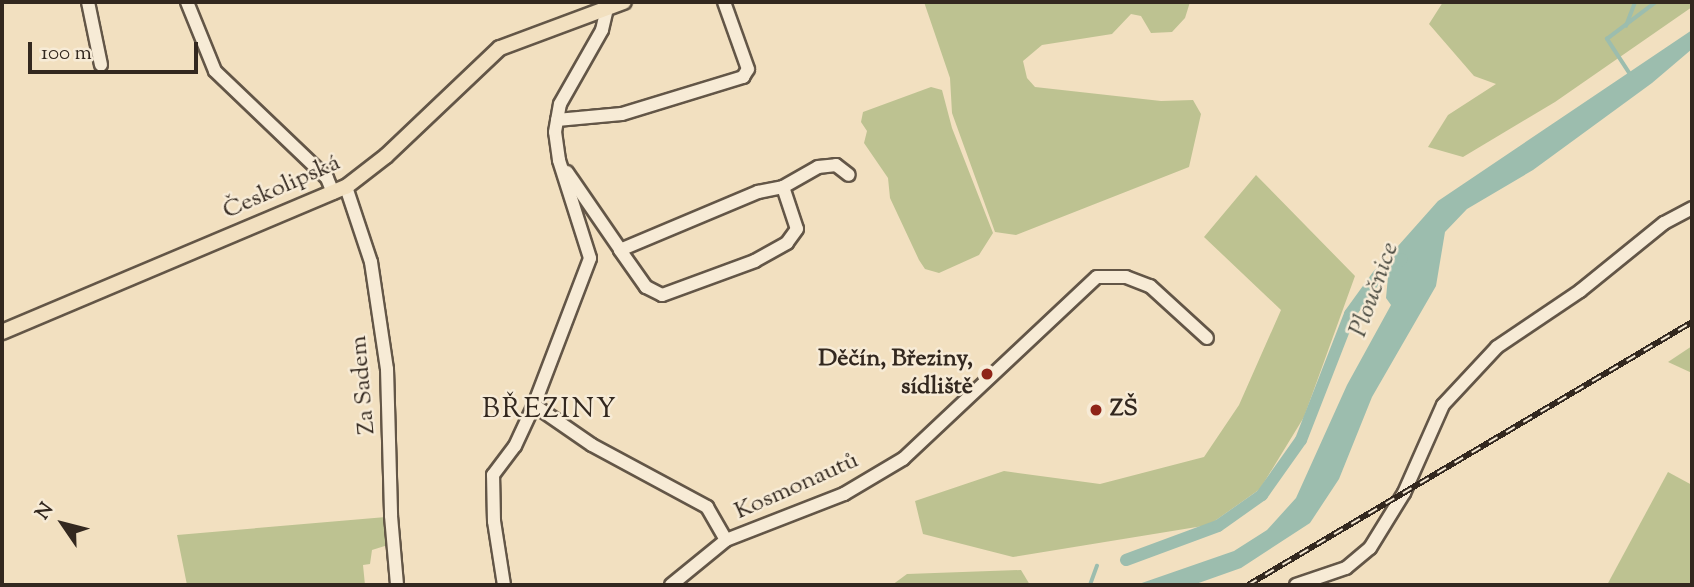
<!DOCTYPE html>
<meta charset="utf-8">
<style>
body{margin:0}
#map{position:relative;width:1694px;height:587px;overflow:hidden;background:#f2e0c0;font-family:"Sorts Mill Goudy",serif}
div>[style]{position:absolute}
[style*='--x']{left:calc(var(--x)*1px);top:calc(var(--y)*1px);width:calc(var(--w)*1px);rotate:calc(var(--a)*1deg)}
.green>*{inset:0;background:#bdc291}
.water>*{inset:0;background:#9cbdae}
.stream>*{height:3.5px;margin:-1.75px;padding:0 1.75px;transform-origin:1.75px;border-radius:1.75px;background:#9cbdae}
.canal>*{height:12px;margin:-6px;padding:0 6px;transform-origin:6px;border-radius:6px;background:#9cbdae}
.roads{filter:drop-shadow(2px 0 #635647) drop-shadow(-2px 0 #635647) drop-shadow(0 2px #635647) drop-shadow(0 -2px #635647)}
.minor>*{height:12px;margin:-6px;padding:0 6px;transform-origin:6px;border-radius:6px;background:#f7ebd6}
.major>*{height:14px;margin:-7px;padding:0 7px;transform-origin:7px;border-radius:7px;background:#f2e0c0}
.rail>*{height:6px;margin-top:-3px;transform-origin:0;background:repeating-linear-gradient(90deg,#f7ebd6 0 10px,#33281f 0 20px);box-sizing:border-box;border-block:2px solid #33281f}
.dots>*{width:19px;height:19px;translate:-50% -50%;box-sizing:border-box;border:4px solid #f7ebd6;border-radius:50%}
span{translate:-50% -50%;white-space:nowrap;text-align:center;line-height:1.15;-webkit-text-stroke:5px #f7ebd6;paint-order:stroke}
.street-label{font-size:24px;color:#33281f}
.poi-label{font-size:24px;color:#33281f;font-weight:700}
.right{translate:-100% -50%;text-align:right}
.left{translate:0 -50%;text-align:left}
.water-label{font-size:26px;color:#4d4d43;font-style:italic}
.quarter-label{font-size:28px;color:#33281f;letter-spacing:2px}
.frame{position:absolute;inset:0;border:4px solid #33281f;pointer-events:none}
.north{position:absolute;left:28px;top:489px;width:70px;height:70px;-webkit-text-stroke:5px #f7ebd6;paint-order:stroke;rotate:305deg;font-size:19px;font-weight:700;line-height:28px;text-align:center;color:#33281f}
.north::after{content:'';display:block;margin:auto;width:24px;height:32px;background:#33281f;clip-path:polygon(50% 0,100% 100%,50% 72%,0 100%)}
.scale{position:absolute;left:28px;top:42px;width:170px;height:32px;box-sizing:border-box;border:4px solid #33281f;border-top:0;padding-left:9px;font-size:21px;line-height:24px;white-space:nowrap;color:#33281f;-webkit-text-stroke:5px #f7ebd6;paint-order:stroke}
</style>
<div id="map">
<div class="green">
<i style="clip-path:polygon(924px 2px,1190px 2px,1185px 18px,1172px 32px,1151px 33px,1141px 16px,1131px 14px,1112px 34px,1042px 45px,1023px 61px,1027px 78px,1035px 87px,1161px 101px,1193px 100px,1201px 114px,1189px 167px,1016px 235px,995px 232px,952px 113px,950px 78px)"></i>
<i style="clip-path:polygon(1443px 2px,1692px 2px,1692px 7px,1555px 102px,1463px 157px,1428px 147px,1448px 115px,1496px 84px,1474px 76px,1429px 24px)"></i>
<i style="clip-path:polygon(931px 87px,942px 90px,952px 128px,993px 233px,979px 255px,939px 273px,925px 269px,919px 260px,890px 198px,888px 178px,864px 143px,867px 131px,861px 122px,863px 112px)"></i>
<i style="clip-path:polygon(1256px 175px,1355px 276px,1304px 417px,1260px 489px,1209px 525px,1013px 557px,923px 534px,915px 501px,1004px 471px,1100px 484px,1204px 457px,1239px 405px,1281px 310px,1204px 237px)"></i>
<i style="clip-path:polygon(1692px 346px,1692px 373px,1668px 362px)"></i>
<i style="clip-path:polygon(1668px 472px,1692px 485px,1692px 585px,1607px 585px)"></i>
<i style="clip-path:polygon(386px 517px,388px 545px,372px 550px,370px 564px,363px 565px,365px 585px,187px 585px,177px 535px)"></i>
<i style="clip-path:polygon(1021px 570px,1030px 585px,892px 585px,907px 574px)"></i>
</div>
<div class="water">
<i style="clip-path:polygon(1692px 30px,1692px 49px,1652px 83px,1533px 170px,1467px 209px,1445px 232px,1436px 286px,1372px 397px,1339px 479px,1310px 523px,1241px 568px,1193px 585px,1136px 585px,1234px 551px,1267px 530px,1296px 498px,1347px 385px,1391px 305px,1386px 298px,1390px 255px,1438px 201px)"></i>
</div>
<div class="stream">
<i style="--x:1626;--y:26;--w:26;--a:-69"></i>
<i style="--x:1631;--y:76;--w:44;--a:-123"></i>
<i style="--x:1607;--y:39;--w:61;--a:-37.1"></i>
<i style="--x:1090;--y:585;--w:20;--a:-70"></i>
</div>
<div class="canal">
<i style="--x:1126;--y:560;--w:98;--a:-20.3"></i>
<i style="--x:1218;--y:526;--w:54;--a:-35.2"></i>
<i style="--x:1262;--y:495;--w:67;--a:-54.7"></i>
<i style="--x:1301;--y:440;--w:135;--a:-68.7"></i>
<i style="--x:1350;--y:314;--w:49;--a:-54.1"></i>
<i style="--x:1379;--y:274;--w:27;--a:-33"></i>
</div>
<div class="roads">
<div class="minor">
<i style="--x:88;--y:2;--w:64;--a:78.3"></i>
<i style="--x:187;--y:2;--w:74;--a:67.9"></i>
<i style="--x:215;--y:71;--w:155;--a:43.7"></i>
<i style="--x:327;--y:178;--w:16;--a:68"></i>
<i style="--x:557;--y:120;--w:65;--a:-5.3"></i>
<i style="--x:622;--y:114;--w:127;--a:-17"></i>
<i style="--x:743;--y:77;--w:9;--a:-58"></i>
<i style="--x:748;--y:69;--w:71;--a:-109.7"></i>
<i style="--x:567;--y:172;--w:97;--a:55.5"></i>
<i style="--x:346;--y:187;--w:79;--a:71.6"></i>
<i style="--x:371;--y:262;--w:108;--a:81.5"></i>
<i style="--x:387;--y:369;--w:147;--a:88.4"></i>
<i style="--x:391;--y:516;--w:69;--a:85"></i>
<i style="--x:783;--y:187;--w:44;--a:71.6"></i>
<i style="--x:797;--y:229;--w:17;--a:126"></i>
<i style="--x:787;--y:243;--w:37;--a:151"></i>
<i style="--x:755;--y:261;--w:99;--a:159.9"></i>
<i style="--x:662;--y:295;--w:18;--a:-153"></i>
<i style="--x:646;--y:287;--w:45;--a:-125.1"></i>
<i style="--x:620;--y:250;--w:150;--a:-22.8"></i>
<i style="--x:758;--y:192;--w:25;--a:-11"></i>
<i style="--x:783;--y:187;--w:40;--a:-29.7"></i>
<i style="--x:818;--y:167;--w:18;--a:-6"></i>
<i style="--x:836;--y:165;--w:16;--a:38"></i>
<i style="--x:534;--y:405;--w:70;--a:34.6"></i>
<i style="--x:592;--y:445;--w:131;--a:28.3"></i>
<i style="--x:707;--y:507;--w:38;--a:60"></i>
<i style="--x:504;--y:585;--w:65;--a:-98.9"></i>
<i style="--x:494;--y:521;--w:46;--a:-91.2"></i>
<i style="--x:493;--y:475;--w:36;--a:-53"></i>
<i style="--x:515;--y:446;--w:45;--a:-65.1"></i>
<i style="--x:534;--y:405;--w:157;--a:-69.1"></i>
<i style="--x:590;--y:258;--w:103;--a:-107.6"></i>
<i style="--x:559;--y:160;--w:28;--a:-98"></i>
<i style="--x:555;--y:132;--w:28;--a:-80"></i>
<i style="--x:560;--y:104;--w:85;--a:-60.4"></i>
<i style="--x:602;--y:30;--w:23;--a:-77"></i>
<i style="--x:671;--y:585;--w:71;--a:-39.3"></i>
<i style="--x:726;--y:540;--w:127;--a:-21.3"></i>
<i style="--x:844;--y:494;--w:69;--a:-30.7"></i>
<i style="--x:903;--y:459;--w:266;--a:-43.2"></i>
<i style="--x:1097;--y:277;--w:29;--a:0"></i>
<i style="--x:1126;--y:277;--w:26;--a:21"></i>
<i style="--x:1150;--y:286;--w:77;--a:42.4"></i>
<i style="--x:1296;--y:585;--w:53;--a:-18.8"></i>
<i style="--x:1346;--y:568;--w:31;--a:-40"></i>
<i style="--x:1370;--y:548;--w:65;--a:-58.3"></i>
<i style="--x:1404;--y:493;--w:96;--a:-66.1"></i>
<i style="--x:1443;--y:405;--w:79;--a:-47"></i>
<i style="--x:1497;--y:347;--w:100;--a:-34"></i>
<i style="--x:1580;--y:291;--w:108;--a:-39"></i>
<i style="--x:1664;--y:223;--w:32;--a:-28"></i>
</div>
<div class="major">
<i style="--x:2;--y:332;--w:373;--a:-22.9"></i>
<i style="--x:346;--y:187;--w:51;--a:-37.8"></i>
<i style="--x:386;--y:156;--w:157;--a:-43.5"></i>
<i style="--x:500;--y:48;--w:132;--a:-20.4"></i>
</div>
</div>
<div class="rail">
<i style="--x:1248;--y:585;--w:516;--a:-30.64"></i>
</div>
<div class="dots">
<i style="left:987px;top:374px;background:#8f2418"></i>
<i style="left:1096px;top:410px;background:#8f2418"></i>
</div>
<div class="street-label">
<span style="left:282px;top:188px;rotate:-24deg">Českolipská</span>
<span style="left:364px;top:385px;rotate:-95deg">Za Sadem</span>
<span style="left:797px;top:487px;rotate:-24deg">Kosmonautů</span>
</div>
<div class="poi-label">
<span class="right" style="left:973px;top:374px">Děčín, Březiny,<br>sídliště</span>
<span class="left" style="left:1110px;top:410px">ZŠ</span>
</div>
<div class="water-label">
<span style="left:1375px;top:290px;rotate:-70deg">Ploučnice</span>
</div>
<div class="quarter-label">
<span style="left:550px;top:410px">BŘEZINY</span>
</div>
<div class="frame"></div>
<div class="north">N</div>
<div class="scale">100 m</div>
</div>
